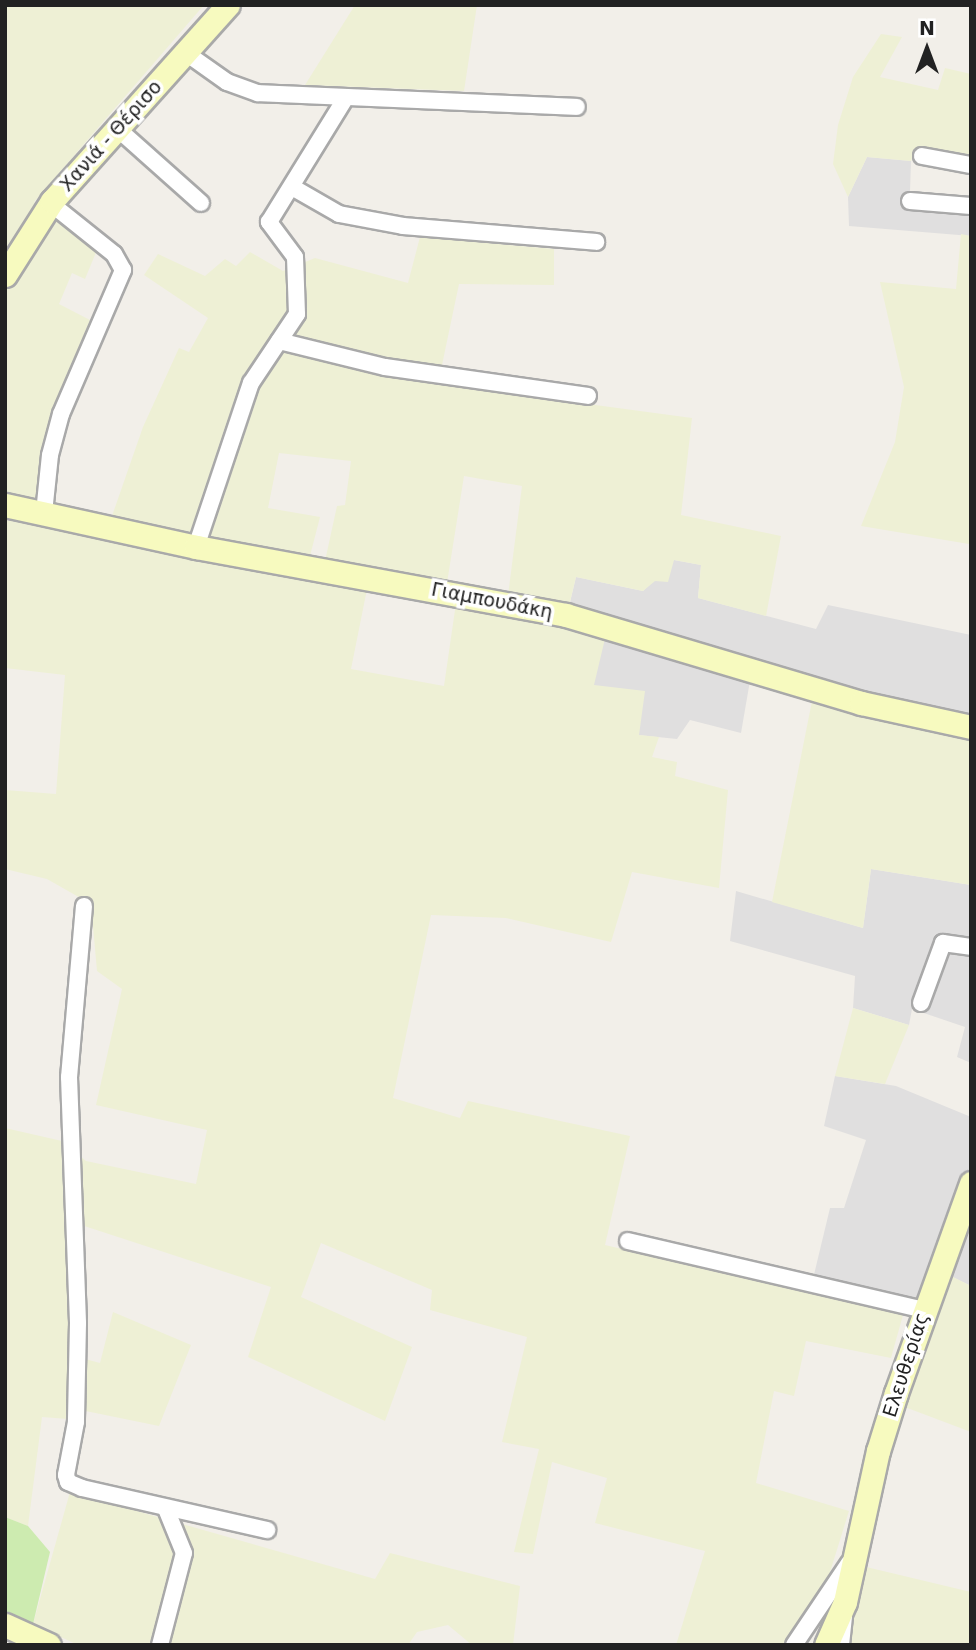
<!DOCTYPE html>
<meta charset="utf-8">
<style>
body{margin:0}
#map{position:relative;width:976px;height:1650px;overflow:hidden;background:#f2efe9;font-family:"DejaVu Sans",sans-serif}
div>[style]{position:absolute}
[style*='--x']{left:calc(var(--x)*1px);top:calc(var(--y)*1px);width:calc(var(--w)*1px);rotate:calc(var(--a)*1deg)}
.residential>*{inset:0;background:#e0dfdf}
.farmland>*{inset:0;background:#eef0d5}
.grass>*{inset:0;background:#cdebb0}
.roads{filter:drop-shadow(2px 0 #a9a9a9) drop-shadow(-2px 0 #a9a9a9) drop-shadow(0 2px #a9a9a9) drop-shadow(0 -2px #a9a9a9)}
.street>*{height:16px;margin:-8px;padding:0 8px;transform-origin:8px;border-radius:8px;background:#fff}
.secondary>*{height:23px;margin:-11.5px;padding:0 11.5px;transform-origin:11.5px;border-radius:11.5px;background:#f7fabf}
span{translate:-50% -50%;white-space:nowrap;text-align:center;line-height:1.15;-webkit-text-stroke:7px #fff;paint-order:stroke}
.street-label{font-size:19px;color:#222}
.frame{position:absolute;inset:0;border:7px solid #222;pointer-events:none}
.north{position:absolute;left:892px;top:14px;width:70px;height:70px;-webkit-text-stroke:5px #fff;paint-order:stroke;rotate:0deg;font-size:19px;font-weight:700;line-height:28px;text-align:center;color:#222}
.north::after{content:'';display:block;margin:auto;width:24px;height:32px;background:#222;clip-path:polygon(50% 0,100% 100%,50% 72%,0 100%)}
</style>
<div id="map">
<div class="residential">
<i style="clip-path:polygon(867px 157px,911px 161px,910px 192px,971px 201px,971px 236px,849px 226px,848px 197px)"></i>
<i style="clip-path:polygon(674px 560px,701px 565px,698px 598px,816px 629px,828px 605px,971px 635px,971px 722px,752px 669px,741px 733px,690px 720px,677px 739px,638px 735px,594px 685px,568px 611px,576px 577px,643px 591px)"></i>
<i style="clip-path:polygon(871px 869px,971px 885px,971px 1063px,957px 1057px,965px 1027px,912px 1009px,909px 1025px,853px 1008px,855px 976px,730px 941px,736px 891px,863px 928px)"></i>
<i style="clip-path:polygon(835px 1076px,896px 1086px,971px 1117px,971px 1286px,932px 1267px,915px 1304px,812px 1283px,830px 1208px,844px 1208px,866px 1140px,824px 1126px)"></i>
</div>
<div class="farmland">
<i style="clip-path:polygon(5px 5px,204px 5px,34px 202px,97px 250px,85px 279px,72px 273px,59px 304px,90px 320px,55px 404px,41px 454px,37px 501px,5px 493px)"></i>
<i style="clip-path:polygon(355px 5px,477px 5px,464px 91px,305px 85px)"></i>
<i style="clip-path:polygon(881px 34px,902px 37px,880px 77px,938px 90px,945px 68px,971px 74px,971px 160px,915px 149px,911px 161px,867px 157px,848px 197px,833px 164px,838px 125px,853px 77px)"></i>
<i style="clip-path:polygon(961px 234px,971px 236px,969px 544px,861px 526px,895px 442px,904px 387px,880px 282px,956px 289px)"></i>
<i style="clip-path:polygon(evenodd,420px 237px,554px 249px,554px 285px,459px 284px,438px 384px,692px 418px,681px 515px,781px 536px,766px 616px,698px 598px,701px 565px,674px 560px,668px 582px,655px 581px,643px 591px,576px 577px,568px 610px,608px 626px,594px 685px,645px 691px,639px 735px,659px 737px,652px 757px,677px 762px,675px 776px,728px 790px,719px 888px,632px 872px,611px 942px,506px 918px,431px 915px,393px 1098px,460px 1118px,468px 1101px,630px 1136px,605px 1245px,903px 1315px,891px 1358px,806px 1341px,794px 1396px,774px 1391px,756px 1483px,849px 1511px,826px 1585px,783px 1645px,676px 1645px,705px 1551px,595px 1523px,607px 1478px,552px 1462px,533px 1554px,514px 1552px,539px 1449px,502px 1442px,527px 1337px,430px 1310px,432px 1290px,321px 1243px,301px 1297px,412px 1347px,385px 1421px,248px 1357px,271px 1287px,69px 1221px,70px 1355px,100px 1363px,113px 1312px,191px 1345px,159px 1426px,71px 1408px,68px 1419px,42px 1417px,28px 1526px,5px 1517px,5px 1128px,62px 1141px,86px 1161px,196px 1184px,207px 1130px,96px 1105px,122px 989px,97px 971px,91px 904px,47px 879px,5px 869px,5px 790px,56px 794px,65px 675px,5px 668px,5px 520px,105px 536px,143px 427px,179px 348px,189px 352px,208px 318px,144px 275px,158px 254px,205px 276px,225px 259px,236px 266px,250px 252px,283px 271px,315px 258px,408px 283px,420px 237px,279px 453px,351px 461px,345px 505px,337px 506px,325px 561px,310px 556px,320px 517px,268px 508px,279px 453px,420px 237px,464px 476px,522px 486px,506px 611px,456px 603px,444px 686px,351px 669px,371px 569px,447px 583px,464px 476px)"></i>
<i style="clip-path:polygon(815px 686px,971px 722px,971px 885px,871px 869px,863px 928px,772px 902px)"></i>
<i style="clip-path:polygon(853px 1008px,909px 1025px,885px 1084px,835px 1076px)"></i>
<i style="clip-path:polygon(947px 1274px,971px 1286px,971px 1432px,902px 1406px)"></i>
<i style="clip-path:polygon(70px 1492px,375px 1579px,390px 1553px,520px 1586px,513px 1645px,472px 1645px,448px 1625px,417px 1632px,408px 1645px,78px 1645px,33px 1624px)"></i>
<i style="clip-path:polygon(862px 1566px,971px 1592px,971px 1645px,850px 1645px)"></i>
</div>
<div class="grass">
<i style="clip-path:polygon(5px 1517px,28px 1526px,50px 1552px,33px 1624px,5px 1612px)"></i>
</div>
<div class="roads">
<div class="street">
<i style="--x:186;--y:53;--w:50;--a:35.3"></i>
<i style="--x:227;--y:82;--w:33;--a:20"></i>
<i style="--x:258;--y:93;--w:319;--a:2.5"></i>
<i style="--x:118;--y:129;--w:111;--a:41.7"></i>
<i style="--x:922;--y:156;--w:50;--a:10.4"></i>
<i style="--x:292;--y:187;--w:54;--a:29.9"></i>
<i style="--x:339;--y:214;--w:65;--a:10.6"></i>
<i style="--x:403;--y:226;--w:194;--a:4.7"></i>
<i style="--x:910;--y:201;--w:61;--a:4.7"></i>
<i style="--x:279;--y:341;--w:109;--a:13.8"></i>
<i style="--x:385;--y:367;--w:205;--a:8.1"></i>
<i style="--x:44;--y:513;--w:58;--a:-84.1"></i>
<i style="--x:50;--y:455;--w:42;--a:-75"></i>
<i style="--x:61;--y:414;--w:157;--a:-66.7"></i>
<i style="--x:123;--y:270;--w:18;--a:-119"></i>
<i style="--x:114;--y:254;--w:82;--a:-141.4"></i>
<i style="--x:196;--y:547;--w:173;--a:-71.5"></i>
<i style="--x:251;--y:383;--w:83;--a:-56.3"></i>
<i style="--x:297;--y:314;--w:57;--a:-92"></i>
<i style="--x:295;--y:257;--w:44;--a:-126.6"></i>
<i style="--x:269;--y:222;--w:145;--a:-58.3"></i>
<i style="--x:84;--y:906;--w:172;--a:95"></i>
<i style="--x:69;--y:1077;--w:246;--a:87.9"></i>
<i style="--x:78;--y:1323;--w:99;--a:91.2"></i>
<i style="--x:76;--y:1422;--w:54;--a:100.7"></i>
<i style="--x:66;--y:1475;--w:7;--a:74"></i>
<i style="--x:68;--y:1482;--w:15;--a:23"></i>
<i style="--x:82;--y:1488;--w:190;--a:12.8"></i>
<i style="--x:921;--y:1003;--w:64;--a:-69.9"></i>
<i style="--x:943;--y:943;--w:28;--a:8"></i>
<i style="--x:628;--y:1241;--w:304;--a:13.1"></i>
<i style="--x:160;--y:1645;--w:95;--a:-75.4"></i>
<i style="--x:184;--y:1553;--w:48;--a:-112.2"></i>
<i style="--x:794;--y:1645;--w:99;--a:-56.1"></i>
<i style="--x:841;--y:1645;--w:29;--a:-84"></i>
</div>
<div class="secondary">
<i style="--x:5;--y:275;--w:88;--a:-57.6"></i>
<i style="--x:52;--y:201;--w:263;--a:-48.1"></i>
<i style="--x:5;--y:505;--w:196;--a:12.4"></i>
<i style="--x:196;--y:547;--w:376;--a:10.4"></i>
<i style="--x:566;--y:615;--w:308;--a:16.6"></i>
<i style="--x:861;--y:703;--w:113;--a:12.3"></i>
<i style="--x:5;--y:1625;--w:48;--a:24.4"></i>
<i style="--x:826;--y:1645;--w:47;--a:-66.2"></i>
<i style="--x:845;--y:1602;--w:155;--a:-77.7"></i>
<i style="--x:878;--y:1451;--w:61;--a:-72.8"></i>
<i style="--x:896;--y:1393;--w:223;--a:-70.3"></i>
</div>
</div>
<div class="street-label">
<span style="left:111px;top:136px;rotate:-48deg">Χανιά - Θέρισο</span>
<span style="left:492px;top:601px;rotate:11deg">Γιαμπουδάκη</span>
<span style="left:906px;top:1365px;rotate:-72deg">Ελευθερίας</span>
</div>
<div class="frame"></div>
<div class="north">N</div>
</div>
